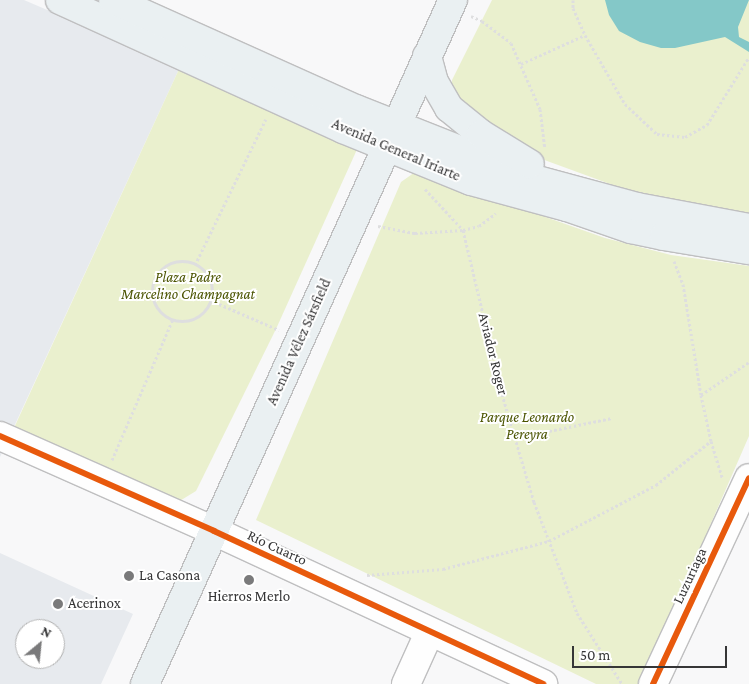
<!DOCTYPE html>
<meta charset="utf-8">
<style>
body{margin:0}
#map{position:relative;width:749px;height:684px;overflow:hidden;background:#f8f8f9;font-family:"Crimson Pro",serif}
div>[style]{position:absolute}
[style*='--x']{left:calc(var(--x)*1px);top:calc(var(--y)*1px);width:calc(var(--w)*1px);rotate:calc(var(--a)*1deg)}
.built>*{inset:0;background:#e7eaee}
.green>*{inset:0;background:#eaf0ce}
.water>*{inset:0;background:#84c8c8}
.path>*{height:3px;margin-top:-1.5px;transform-origin:0;background:repeating-linear-gradient(90deg,#dededf 0 2.5px,transparent 0 5px)}
.path>.ring{margin:-1.5px;padding:0;box-sizing:content-box;background:none;border:3px solid #dededf;border-radius:50%}
.roads{filter:drop-shadow(1px 0 #bfbfc0) drop-shadow(-1px 0 #bfbfc0) drop-shadow(0 1px #bfbfc0) drop-shadow(0 -1px #bfbfc0)}
.minor>*{height:28px;margin:-14px;padding:0 14px;transform-origin:14px;border-radius:14px;background:#fefefe}
.major>*{height:28px;margin:-14px;padding:0 14px;transform-origin:14px;border-radius:14px;background:#eaf0f2}
.cycleway>*{height:6px;margin:-3px;padding:0 3px;transform-origin:3px;border-radius:3px;background:#e8590c}
.dots>*{width:14px;height:14px;translate:-50% -50%;box-sizing:border-box;border:2px solid #fff;border-radius:50%}
span{translate:-50% -50%;white-space:nowrap;text-align:center;line-height:1.15;-webkit-text-stroke:4px #fff;paint-order:stroke}
.street-label{font-size:15px;color:#363637}
.park-label{font-size:15px;color:#4b5400;font-style:italic}
.poi-label{font-size:15px;color:#363637}
.left{translate:0 -50%;text-align:left}
.north{position:absolute;left:15px;top:619px;width:50px;height:50px;box-sizing:border-box;background:#fff;border:1px solid #afafaf;border-radius:50%;rotate:28deg;font-size:14px;font-weight:700;line-height:20px;text-align:center;color:#363637}
.north::after{content:'';display:block;margin:auto;width:18px;height:22px;background:#7a7a7b;clip-path:polygon(50% 0,100% 100%,50% 72%,0 100%)}
.scale{position:absolute;left:572px;top:646px;width:155px;height:22px;box-sizing:border-box;border:2px solid #363637;border-top:0;padding-left:6px;font-size:15px;line-height:18px;white-space:nowrap;color:#363637;-webkit-text-stroke:4px #fff;paint-order:stroke}
</style>
<div id="map">
<div class="built">
<i style="clip-path:polygon(0 0,24px 0,180px 67px,0 457px)"></i>
<i style="clip-path:polygon(evenodd,0 553px,133px 614px,101px 684px,0 684px,0 553px,25px 629px,55px 629px,55px 659px,25px 659px,25px 629px)"></i>
</div>
<div class="green">
<i style="clip-path:polygon(492px 0,749px 0,749px 216px,621px 188px,517px 150px,452px 94px,452px 80px)"></i>
<i style="clip-path:polygon(180px 67px,359px 145px,276px 329px,196px 491px,178px 502px,13px 430px)"></i>
<i style="clip-path:polygon(418px 170px,486px 196px,605px 238px,671px 255px,749px 266px,749px 436px,641px 684px,596px 684px,256px 520px,401px 182px)"></i>
</div>
<div class="water">
<i style="clip-path:polygon(605px 0,749px 0,738px 27px,739px 37px,749px 42px,749px 52px,725px 37px,675px 48px,661px 48px,640px 42px,619px 31px,609px 15px)"></i>
</div>
<div class="path">
<i style="--x:573;--y:0;--w:8;--a:90"></i>
<i style="--x:573;--y:8;--w:30;--a:66"></i>
<i style="--x:585;--y:35;--w:80;--a:59.9"></i>
<i style="--x:625;--y:104;--w:44;--a:43.2"></i>
<i style="--x:657;--y:134;--w:28;--a:6"></i>
<i style="--x:685;--y:137;--w:25;--a:-29"></i>
<i style="--x:707;--y:125;--w:80;--a:-58.3"></i>
<i style="--x:471;--y:16;--w:12;--a:24"></i>
<i style="--x:482;--y:21;--w:36;--a:37"></i>
<i style="--x:511;--y:43;--w:72;--a:66.3"></i>
<i style="--x:540;--y:109;--w:38;--a:83"></i>
<i style="--x:521;--y:64;--w:70;--a:-24.4"></i>
<i style="--x:425;--y:189;--w:56;--a:47.2"></i>
<i style="--x:463;--y:230;--w:169;--a:76.6"></i>
<i style="--x:502;--y:394;--w:113;--a:73.5"></i>
<i style="--x:534;--y:502;--w:119;--a:68.8"></i>
<i style="--x:577;--y:613;--w:84;--a:57.6"></i>
<i style="--x:378;--y:226;--w:38;--a:11"></i>
<i style="--x:415;--y:233;--w:48;--a:-3.6"></i>
<i style="--x:463;--y:230;--w:16;--a:-14"></i>
<i style="--x:479;--y:226;--w:21;--a:-37"></i>
<i style="--x:674;--y:261;--w:25;--a:69"></i>
<i style="--x:683;--y:284;--w:112;--a:80.8"></i>
<i class="ring" style="left:152px;top:261px;width:57px;height:57px"></i>
<i style="--x:195;--y:265;--w:162;--a:-64.1"></i>
<i style="--x:210;--y:300;--w:75;--a:23.5"></i>
<i style="--x:515;--y:438;--w:99;--a:-11.7"></i>
<i style="--x:711;--y:441;--w:39;--a:73"></i>
<i style="--x:112;--y:460;--w:154;--a:-66.6"></i>
<i style="--x:367;--y:575;--w:76;--a:-4.5"></i>
<i style="--x:443;--y:569;--w:110;--a:-14.8"></i>
<i style="--x:549;--y:541;--w:121;--a:-27.6"></i>
<i style="--x:656;--y:485;--w:70;--a:-38.7"></i>
<i style="--x:711;--y:441;--w:47;--a:-102.3"></i>
<i style="--x:701;--y:395;--w:58;--a:-34.5"></i>
</div>
<div class="roads">
<div class="minor">
<i style="--x:0;--y:436;--w:234;--a:23.9"></i>
<i style="--x:214;--y:531;--w:363;--a:24.9"></i>
<i style="--x:406;--y:684;--w:56;--a:-65.7"></i>
<i style="--x:653;--y:684;--w:227;--a:-65"></i>
</div>
<div class="major">
<i style="--x:60;--y:0;--w:311;--a:24.5"></i>
<i style="--x:343;--y:129;--w:138;--a:22.1"></i>
<i style="--x:471;--y:181;--w:99;--a:15.2"></i>
<i style="--x:567;--y:207;--w:68;--a:19"></i>
<i style="--x:631;--y:229;--w:34;--a:12"></i>
<i style="--x:664;--y:236;--w:86;--a:9.4"></i>
<i style="--x:113;--y:0;--w:266;--a:24.2"></i>
<i style="--x:356;--y:109;--w:187;--a:21.6"></i>
<i style="--x:530;--y:178;--w:111;--a:15.2"></i>
<i style="--x:637;--y:207;--w:114;--a:10.6"></i>
<i style="--x:427;--y:56;--w:27;--a:75"></i>
<i style="--x:434;--y:82;--w:30;--a:60"></i>
<i style="--x:449;--y:108;--w:41;--a:39.1"></i>
<i style="--x:481;--y:134;--w:57;--a:31.5"></i>
<i style="--x:145;--y:684;--w:750;--a:-65.76"></i>
</div>
</div>
<div class="cycleway">
<i style="--x:0;--y:436;--w:234;--a:23.9"></i>
<i style="--x:214;--y:531;--w:363;--a:24.9"></i>
<i style="--x:653;--y:684;--w:227;--a:-65"></i>
</div>
<div class="dots">
<i style="left:129px;top:576px;background:#7a7a7b"></i>
<i style="left:249px;top:580px;background:#7a7a7b"></i>
<i style="left:58px;top:604px;background:#7a7a7b"></i>
</div>
<div class="street-label">
<span style="left:396px;top:150px;rotate:23deg">Avenida General Iriarte</span>
<span style="left:299px;top:342px;rotate:-66deg">Avenida Vélez Sársfield</span>
<span style="left:493px;top:354px;rotate:76deg">Aviador Roger</span>
<span style="left:277px;top:548px;rotate:25deg">Río Cuarto</span>
<span style="left:690px;top:576px;rotate:-65deg">Luzuriaga</span>
</div>
<div class="park-label">
<span style="left:188px;top:286px">Plaza Padre<br>Marcelino Champagnat</span>
<span style="left:527px;top:426px">Parque Leonardo<br>Pereyra</span>
</div>
<div class="poi-label">
<span class="left" style="left:139px;top:576px">La Casona</span>
<span style="left:249px;top:597px">Hierros Merlo</span>
<span class="left" style="left:68px;top:604px">Acerinox</span>
</div>
<div class="north">N</div>
<div class="scale">50 m</div>
</div>
